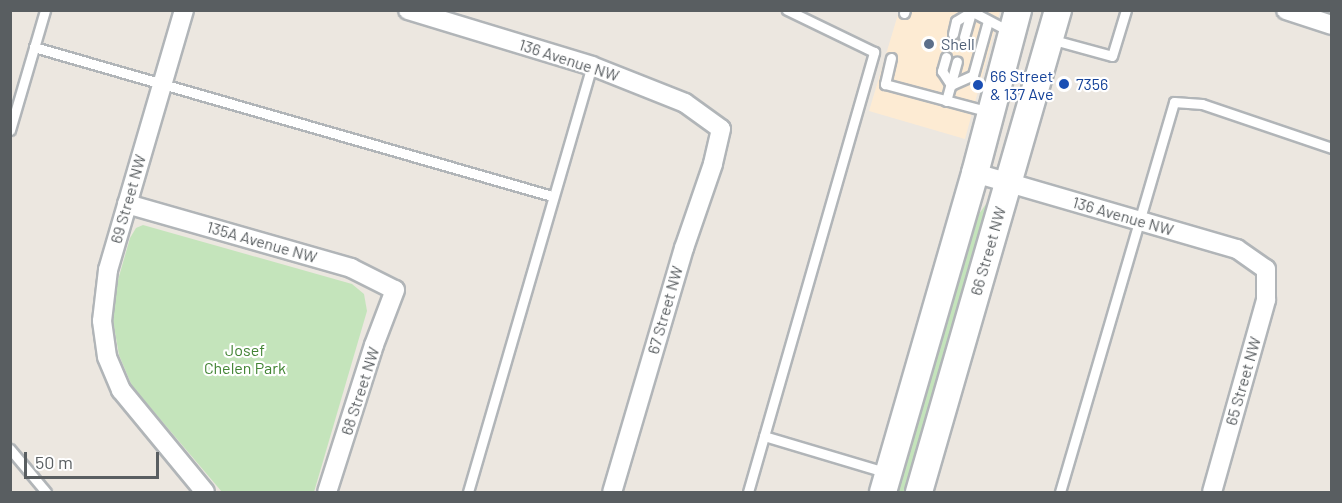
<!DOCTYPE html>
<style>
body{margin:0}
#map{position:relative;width:1342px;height:503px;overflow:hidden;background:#ece7e0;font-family:Barlow,sans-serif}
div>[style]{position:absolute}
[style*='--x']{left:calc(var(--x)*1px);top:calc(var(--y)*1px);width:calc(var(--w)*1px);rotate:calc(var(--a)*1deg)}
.commercial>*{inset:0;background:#fdebd3}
.green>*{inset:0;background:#c4e4bb}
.roads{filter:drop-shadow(2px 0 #b1b5b8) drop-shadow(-2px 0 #b1b5b8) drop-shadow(0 2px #b1b5b8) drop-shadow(0 -2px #b1b5b8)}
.lane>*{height:9px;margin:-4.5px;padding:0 4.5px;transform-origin:4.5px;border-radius:4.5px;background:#fff}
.street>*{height:18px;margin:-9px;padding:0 9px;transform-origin:9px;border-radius:9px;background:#fff}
.secondary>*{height:26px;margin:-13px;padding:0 13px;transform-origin:13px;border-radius:13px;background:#fff}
.dots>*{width:16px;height:16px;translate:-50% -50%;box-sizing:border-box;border:3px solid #fff;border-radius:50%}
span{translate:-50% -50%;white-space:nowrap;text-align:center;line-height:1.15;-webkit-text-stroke:4.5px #fff;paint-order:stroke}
.service-label{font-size:16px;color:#4e5e75}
.left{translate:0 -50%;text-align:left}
.street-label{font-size:16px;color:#595e61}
.transit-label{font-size:16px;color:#164399}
.park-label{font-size:16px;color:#428434}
.frame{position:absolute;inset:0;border:12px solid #595e61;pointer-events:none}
.scale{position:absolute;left:24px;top:452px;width:135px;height:27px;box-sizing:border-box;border:3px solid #595e61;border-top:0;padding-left:8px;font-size:18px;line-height:21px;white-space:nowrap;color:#595e61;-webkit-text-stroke:4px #fff;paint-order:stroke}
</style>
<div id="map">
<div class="commercial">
<i style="clip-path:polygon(899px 11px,1000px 11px,965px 139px,869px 111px)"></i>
</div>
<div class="green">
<i style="clip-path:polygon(991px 201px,908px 492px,898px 492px,979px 214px,986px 204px)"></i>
<i style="clip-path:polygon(143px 225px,352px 284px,364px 294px,367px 311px,314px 492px,222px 492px,132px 386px,119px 355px,113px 321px,116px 287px,130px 238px,136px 228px)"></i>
</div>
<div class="roads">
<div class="lane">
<i style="--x:969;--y:10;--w:45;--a:27.7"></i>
<i style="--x:904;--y:13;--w:3;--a:-72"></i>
<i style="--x:953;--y:34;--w:13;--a:-77"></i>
<i style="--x:956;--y:21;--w:17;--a:-31"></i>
<i style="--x:964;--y:37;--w:26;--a:-74"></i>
<i style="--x:1050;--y:39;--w:64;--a:15.3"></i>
<i style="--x:1112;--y:56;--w:48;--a:-73.1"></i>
<i style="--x:34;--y:47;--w:539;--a:16.05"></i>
<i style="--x:946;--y:57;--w:15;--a:106"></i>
<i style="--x:942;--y:71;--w:17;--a:57"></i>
<i style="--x:951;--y:85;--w:24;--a:-24"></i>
<i style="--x:973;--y:75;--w:56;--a:-74.5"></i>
<i style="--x:891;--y:58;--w:27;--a:103"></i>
<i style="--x:885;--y:84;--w:109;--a:14.9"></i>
<i style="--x:946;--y:101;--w:41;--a:-74.6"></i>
<i style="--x:10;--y:130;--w:125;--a:-73.7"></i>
<i style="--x:764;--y:436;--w:129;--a:16.6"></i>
<i style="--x:10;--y:449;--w:56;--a:50.1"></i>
<i style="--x:468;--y:492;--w:444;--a:-73.8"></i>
<i style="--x:748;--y:492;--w:458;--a:-74"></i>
<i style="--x:874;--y:52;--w:97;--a:-154.2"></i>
<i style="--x:1060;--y:492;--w:406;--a:-73.7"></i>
<i style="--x:1174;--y:102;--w:28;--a:4"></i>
<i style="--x:1202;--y:104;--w:137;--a:18.7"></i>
</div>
<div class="street">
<i style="--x:184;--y:10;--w:271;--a:106.3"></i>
<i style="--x:108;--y:270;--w:51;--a:96.7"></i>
<i style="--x:102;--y:321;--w:36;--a:82"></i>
<i style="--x:107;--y:357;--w:36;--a:67"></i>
<i style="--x:121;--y:390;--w:132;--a:50.5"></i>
<i style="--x:408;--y:10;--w:192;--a:16.9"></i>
<i style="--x:592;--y:66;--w:100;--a:21.7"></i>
<i style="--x:685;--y:103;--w:44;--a:35.8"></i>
<i style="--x:721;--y:129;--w:36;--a:103"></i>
<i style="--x:713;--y:164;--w:89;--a:109"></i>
<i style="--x:684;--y:248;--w:254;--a:106.4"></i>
<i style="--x:1286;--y:10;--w:48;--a:18.1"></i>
<i style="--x:975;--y:173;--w:273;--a:16.2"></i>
<i style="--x:1237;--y:249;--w:35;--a:35"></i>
<i style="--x:1266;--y:269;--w:31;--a:90"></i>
<i style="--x:1266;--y:300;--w:199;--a:105.7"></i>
<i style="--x:127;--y:204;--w:233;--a:15.9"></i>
<i style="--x:351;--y:268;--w:49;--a:26.6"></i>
<i style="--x:395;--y:290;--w:59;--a:110.9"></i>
<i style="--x:374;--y:345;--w:154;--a:107.7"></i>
</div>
<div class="secondary">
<i style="--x:883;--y:492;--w:332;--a:-73.9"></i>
<i style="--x:975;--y:173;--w:169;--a:-75.2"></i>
<i style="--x:919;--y:492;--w:502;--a:-73.91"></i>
</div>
</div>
<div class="dots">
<i style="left:929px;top:44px;background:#5c6f8a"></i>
<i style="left:1064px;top:84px;background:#1a4fb4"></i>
<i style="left:978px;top:85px;background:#1a4fb4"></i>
</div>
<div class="service-label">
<span class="left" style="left:941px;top:44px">Shell</span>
</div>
<div class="street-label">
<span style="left:569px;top:60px;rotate:18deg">136 Avenue NW</span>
<span style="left:128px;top:199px;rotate:-74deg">69 Street NW</span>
<span style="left:1123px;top:216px;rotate:16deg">136 Avenue NW</span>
<span style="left:262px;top:242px;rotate:16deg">135A Avenue NW</span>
<span style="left:988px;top:251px;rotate:-74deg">66 Street NW</span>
<span style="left:665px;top:310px;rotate:-74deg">67 Street NW</span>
<span style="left:1243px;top:381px;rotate:-74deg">65 Street NW</span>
<span style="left:360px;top:391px;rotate:-72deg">68 Street NW</span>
</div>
<div class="transit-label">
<span class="left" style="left:990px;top:85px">66 Street<br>&amp; 137 Ave</span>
<span class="left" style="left:1076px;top:84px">7356</span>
</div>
<div class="park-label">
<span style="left:245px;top:359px">Josef<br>Chelen Park</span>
</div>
<div class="frame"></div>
<div class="scale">50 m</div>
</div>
